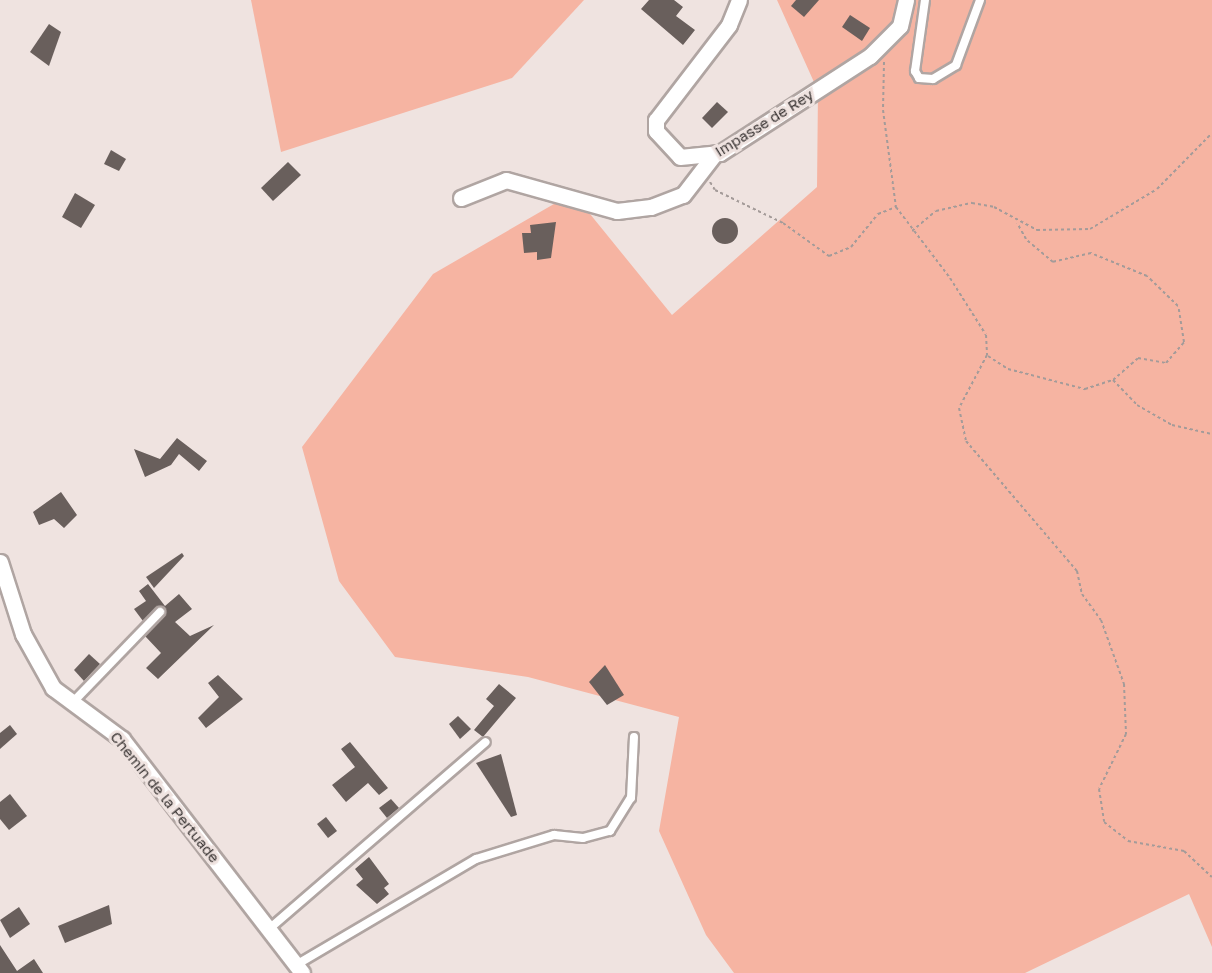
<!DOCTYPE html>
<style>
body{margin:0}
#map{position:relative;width:1212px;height:973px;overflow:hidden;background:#efe3e0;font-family:"Golos Text",sans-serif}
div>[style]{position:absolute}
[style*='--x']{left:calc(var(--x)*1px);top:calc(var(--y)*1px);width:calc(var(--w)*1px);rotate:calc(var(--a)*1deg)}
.green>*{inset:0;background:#f6b4a2}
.building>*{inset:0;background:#695f5c}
.round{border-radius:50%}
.path>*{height:2px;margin-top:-1px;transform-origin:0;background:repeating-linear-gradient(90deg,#a49b99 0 3px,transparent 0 6px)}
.roads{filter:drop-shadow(2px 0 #b0a5a2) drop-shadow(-2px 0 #b0a5a2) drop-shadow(0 2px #b0a5a2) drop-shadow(0 -2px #b0a5a2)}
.service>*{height:8px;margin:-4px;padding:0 4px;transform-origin:4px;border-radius:4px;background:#fff}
.minor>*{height:15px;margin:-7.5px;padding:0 7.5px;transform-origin:7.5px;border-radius:7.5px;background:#fff}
span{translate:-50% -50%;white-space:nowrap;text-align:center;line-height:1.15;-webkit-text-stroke:6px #efe3e0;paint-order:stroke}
.street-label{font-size:15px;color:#3a3534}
</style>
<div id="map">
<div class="green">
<i style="clip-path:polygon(251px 0,584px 0,512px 78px,281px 152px)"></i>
<i style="clip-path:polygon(777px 0,1212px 0,1212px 947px,1189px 894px,1025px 973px,734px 973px,706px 935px,659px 831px,679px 717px,528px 677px,395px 657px,339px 581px,302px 447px,433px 274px,573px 193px,672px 315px,817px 187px,818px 91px)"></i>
</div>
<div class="building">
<i style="clip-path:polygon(649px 0,674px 0,683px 7px,676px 16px,695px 30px,683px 45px,641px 9px)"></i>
<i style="clip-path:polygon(796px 0,819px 0,804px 17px,791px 6px)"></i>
<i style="clip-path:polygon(850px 15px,870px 28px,862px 41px,842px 27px)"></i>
<i style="clip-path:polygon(49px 24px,61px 32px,49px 66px,30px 52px)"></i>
<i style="clip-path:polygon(717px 102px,728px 112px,712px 128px,702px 118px)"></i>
<i style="clip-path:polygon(111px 150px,126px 159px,119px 171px,104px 164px)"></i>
<i style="clip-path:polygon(288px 162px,301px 175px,273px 201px,261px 188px)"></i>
<i style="clip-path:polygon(75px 193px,95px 205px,81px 228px,62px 217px)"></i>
<i class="round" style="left:712px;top:218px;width:26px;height:26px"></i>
<i style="clip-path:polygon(556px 222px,551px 258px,537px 260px,537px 252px,524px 253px,522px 233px,531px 233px,530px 225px)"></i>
<i style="clip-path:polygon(177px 438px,207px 461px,199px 471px,179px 454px,171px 465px,145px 477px,134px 449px,160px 459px)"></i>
<i style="clip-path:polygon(61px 492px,77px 515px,64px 528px,54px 519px,39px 525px,33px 512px)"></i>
<i style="clip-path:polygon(182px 553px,184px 556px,154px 588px,146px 577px)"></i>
<i style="clip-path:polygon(148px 584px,165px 606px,179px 594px,192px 609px,175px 622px,190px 636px,214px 625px,158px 679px,146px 668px,161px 653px,145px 636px,166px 610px,158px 606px,143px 621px,134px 609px,146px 601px,139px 591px)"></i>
<i style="clip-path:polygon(89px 654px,100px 664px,84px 681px,74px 670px)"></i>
<i style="clip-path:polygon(605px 665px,624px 695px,607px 705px,589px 682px)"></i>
<i style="clip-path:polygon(218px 675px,243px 699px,206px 728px,198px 718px,219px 697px,208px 683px)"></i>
<i style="clip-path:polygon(499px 684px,516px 698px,483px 737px,474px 730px,494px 706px,486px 699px)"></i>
<i style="clip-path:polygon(458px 716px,471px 729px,460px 739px,449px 724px)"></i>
<i style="clip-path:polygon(10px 725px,17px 734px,0 749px,0 733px)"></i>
<i style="clip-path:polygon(350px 742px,388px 788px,379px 795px,368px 783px,346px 802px,332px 785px,355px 767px,341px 749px)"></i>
<i style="clip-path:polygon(501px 754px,517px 815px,511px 817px,476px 763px)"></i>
<i style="clip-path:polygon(10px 794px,27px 816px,9px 830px,0 819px,0 802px)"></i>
<i style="clip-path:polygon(391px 799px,399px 808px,387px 818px,379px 808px)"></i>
<i style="clip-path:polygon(326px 817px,337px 831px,328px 838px,317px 824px)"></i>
<i style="clip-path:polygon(369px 857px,389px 884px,384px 888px,389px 894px,377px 904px,356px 885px,363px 879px,355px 869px)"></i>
<i style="clip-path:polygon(109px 905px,112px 924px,65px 943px,58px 926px)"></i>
<i style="clip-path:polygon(19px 907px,30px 924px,10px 938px,0 920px)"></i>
<i style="clip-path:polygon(0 945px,17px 971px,34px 959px,43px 973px,0 973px)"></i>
</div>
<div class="path">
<i style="--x:884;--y:62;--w:48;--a:91.2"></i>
<i style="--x:883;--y:110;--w:98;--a:82.4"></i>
<i style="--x:710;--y:182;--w:9;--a:58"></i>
<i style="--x:715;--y:190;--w:76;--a:25.9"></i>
<i style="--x:783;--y:223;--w:57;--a:35.7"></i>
<i style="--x:829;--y:256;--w:24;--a:-22"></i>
<i style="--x:851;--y:247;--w:43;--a:-50.7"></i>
<i style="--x:878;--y:214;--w:19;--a:-21"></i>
<i style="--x:896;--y:207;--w:89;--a:52.7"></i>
<i style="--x:950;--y:278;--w:67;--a:57.7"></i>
<i style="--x:986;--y:335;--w:20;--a:87"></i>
<i style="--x:987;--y:355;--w:60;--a:117.8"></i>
<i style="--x:959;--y:408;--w:34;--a:78"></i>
<i style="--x:966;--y:441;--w:171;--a:49.5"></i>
<i style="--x:1077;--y:571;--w:24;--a:78"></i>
<i style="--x:1082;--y:594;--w:32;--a:54"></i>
<i style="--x:1101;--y:620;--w:68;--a:70.2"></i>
<i style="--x:1124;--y:684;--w:50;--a:87.7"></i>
<i style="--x:1126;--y:734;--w:61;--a:116.1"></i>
<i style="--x:1099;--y:789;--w:33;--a:81"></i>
<i style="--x:1104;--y:822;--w:31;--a:38"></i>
<i style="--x:1128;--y:841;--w:57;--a:10.1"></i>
<i style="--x:1184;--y:851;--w:38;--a:43"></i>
<i style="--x:912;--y:231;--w:31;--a:-40"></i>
<i style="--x:936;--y:211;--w:37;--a:-13"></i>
<i style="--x:972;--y:203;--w:22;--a:10"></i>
<i style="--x:994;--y:207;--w:49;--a:28.1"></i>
<i style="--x:1037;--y:230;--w:53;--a:-1.1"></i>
<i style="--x:1090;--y:229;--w:78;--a:-30.8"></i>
<i style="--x:1157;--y:189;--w:78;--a:-45.5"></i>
<i style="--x:988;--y:356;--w:24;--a:33"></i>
<i style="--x:1008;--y:369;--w:80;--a:14.6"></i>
<i style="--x:1085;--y:389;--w:29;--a:-18"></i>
<i style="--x:1113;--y:380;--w:33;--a:-41"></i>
<i style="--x:1138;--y:358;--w:28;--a:10"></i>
<i style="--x:1166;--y:363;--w:28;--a:-49"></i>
<i style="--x:1184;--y:342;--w:36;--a:-99"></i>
<i style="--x:1178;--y:306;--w:43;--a:-135.9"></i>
<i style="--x:1147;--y:276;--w:61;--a:-157.7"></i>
<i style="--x:1091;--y:253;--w:39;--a:167"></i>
<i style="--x:1053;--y:262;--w:35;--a:-140"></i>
<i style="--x:1026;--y:239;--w:18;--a:-119"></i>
<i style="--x:1113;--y:380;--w:35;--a:46"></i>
<i style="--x:1137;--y:405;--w:40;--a:29.7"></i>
<i style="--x:1172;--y:425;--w:41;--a:12.7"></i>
</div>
<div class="roads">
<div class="service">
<i style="--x:925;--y:0;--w:72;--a:98"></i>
<i style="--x:915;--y:71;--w:8;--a:60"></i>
<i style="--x:919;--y:78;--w:14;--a:4"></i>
<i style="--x:933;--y:79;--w:27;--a:-31"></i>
<i style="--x:956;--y:65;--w:69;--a:-69.7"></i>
<i style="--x:74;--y:701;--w:124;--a:-46"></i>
<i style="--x:269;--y:929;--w:286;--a:-40.8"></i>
<i style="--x:296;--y:965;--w:209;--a:-30.5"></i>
<i style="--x:476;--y:859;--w:82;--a:-17.1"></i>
<i style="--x:554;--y:835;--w:29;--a:6"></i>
<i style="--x:583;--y:838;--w:28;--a:-15"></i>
<i style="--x:610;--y:831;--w:39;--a:-58"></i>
<i style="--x:631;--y:798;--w:61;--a:-87.2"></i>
</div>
<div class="minor">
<i style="--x:739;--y:0;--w:27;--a:112"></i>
<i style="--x:729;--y:25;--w:120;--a:127.5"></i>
<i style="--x:656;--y:120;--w:11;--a:90"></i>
<i style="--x:656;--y:131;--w:35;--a:47"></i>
<i style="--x:680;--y:157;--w:40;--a:-5.7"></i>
<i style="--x:720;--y:153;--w:179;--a:-32.9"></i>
<i style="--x:870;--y:56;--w:42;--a:-45"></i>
<i style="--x:900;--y:26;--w:27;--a:-77"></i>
<i style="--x:461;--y:198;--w:48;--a:-21.8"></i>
<i style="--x:506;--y:180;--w:115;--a:15.6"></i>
<i style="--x:617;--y:211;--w:34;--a:-7"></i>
<i style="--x:651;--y:207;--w:34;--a:-21"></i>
<i style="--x:683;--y:195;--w:49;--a:-52.4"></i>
<i style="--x:0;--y:562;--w:76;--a:72.3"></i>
<i style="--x:23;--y:634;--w:62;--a:60.9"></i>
<i style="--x:53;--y:688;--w:86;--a:36.5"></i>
<i style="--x:122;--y:739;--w:295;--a:52.4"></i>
</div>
</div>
<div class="street-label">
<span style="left:764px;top:123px;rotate:-32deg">Impasse de Rey</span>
<span style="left:165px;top:797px;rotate:51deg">Chemin de la Pertuade</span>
</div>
</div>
